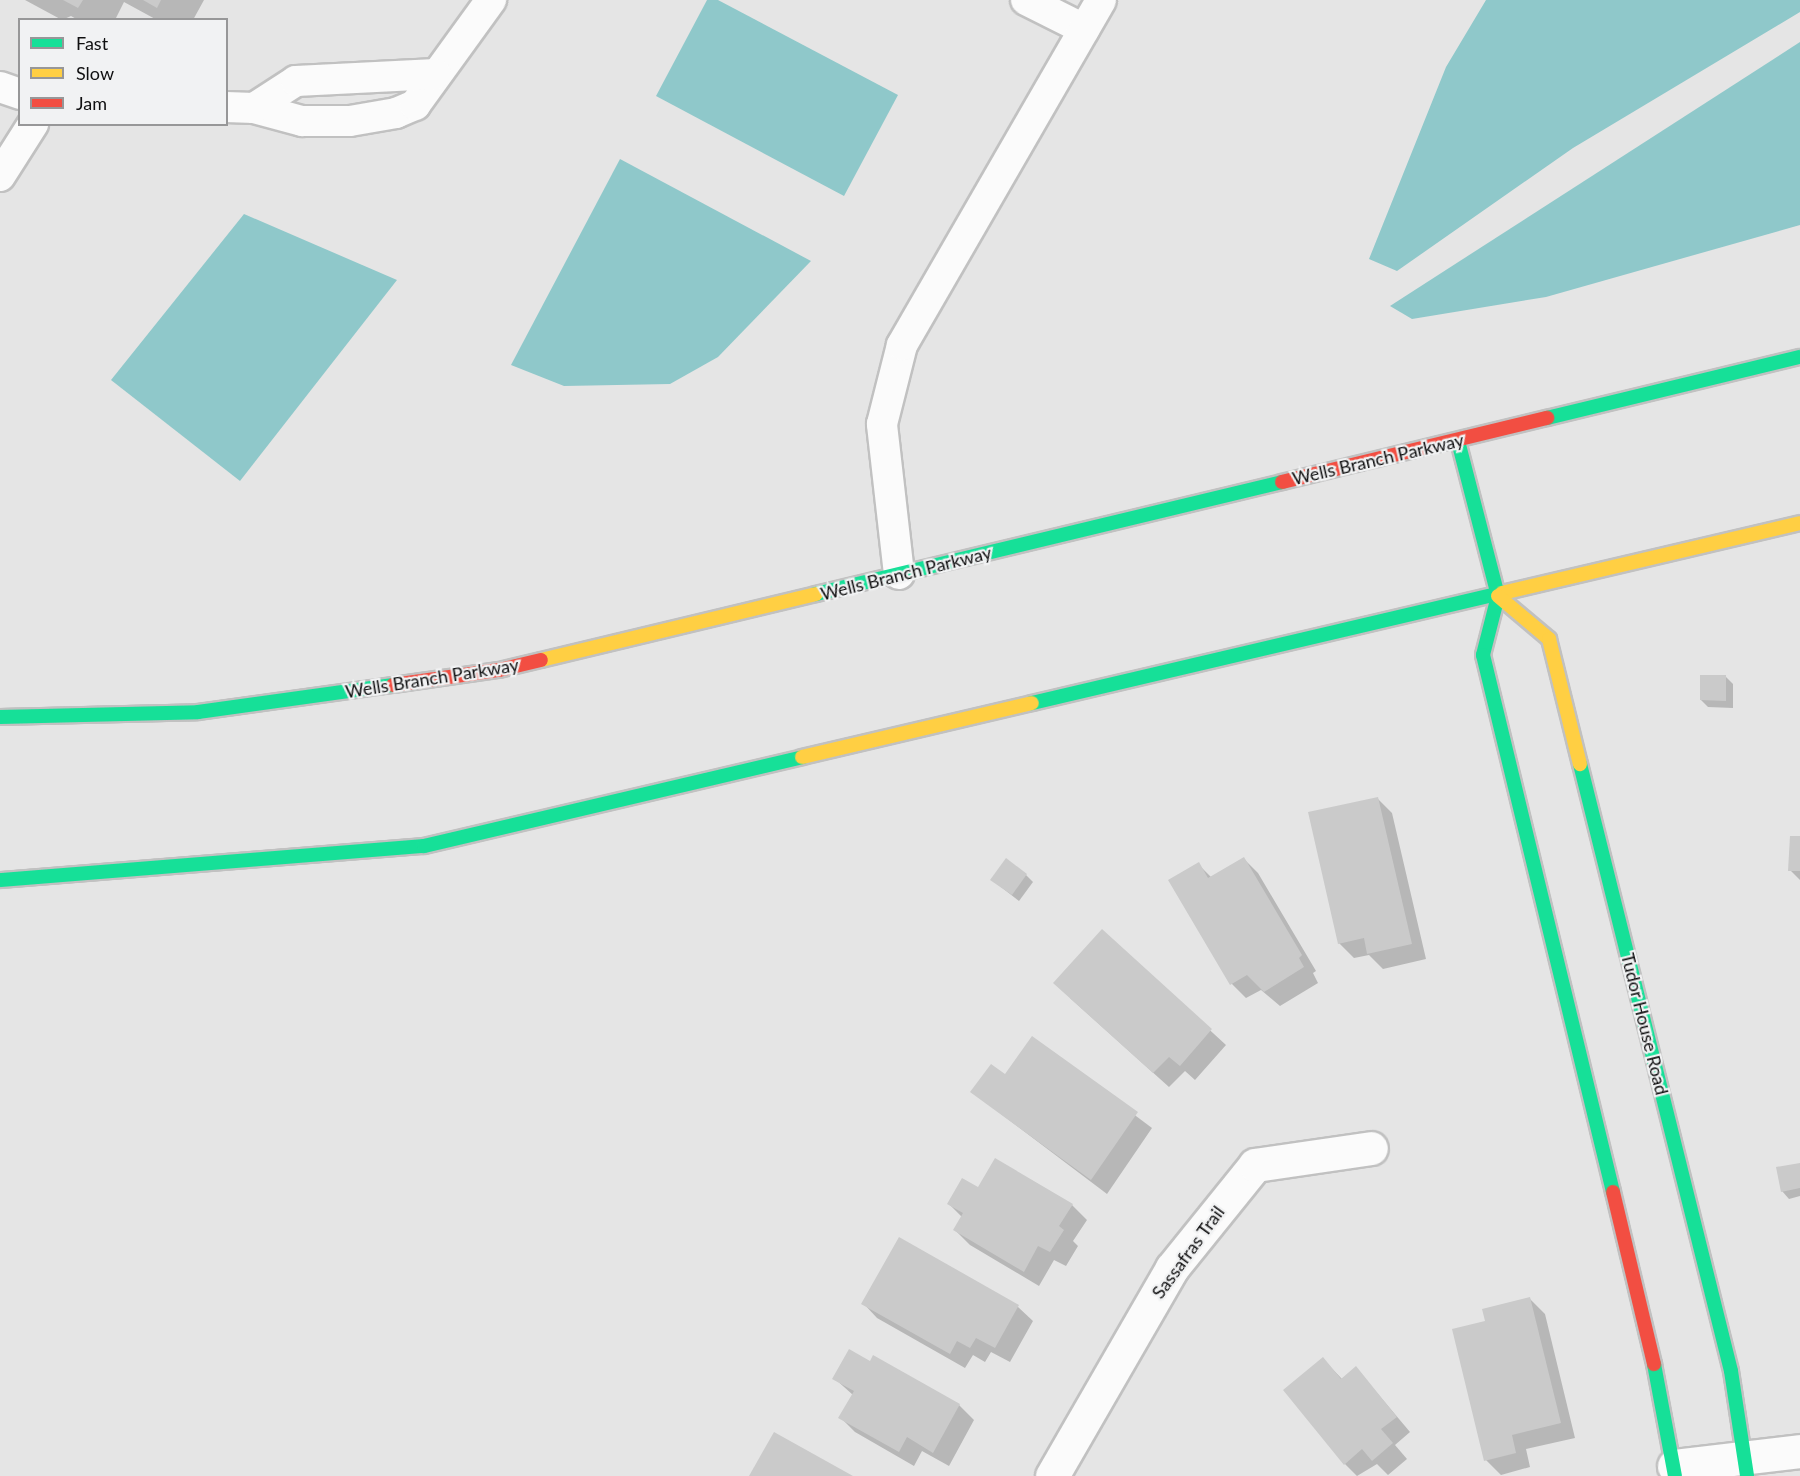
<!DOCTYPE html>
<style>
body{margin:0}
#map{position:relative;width:1800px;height:1476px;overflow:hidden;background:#e5e5e5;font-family:Lato,sans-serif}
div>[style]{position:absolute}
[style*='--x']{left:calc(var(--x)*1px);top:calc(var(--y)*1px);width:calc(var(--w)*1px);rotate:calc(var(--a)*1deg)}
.water>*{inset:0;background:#8fc8ca}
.shadow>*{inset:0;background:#0003}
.building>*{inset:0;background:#cacaca}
.roads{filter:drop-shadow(2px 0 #c1c1c1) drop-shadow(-2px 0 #c1c1c1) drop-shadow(0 2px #c1c1c1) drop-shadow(0 -2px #c1c1c1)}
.lane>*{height:30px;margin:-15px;padding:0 15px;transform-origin:15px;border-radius:15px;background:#fbfbfb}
.street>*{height:33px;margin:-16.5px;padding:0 16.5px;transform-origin:16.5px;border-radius:16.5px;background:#fbfbfb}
.fast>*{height:14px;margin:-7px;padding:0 7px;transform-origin:7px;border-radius:7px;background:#16e098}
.slow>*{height:14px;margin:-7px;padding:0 7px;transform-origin:7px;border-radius:7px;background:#ffcf43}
.jam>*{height:14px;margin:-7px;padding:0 7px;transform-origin:7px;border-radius:7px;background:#f24e42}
span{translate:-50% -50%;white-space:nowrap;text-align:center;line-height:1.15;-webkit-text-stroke:4.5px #f1f2f3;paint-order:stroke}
.street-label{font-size:18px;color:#0f0f10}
.legend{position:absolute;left:18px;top:18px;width:210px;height:108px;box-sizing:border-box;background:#f1f2f3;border:2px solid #979798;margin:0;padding:8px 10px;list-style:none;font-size:18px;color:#0f0f10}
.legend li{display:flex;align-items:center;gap:12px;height:30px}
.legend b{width:30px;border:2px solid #979798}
</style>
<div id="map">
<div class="water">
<i style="clip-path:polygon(707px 0,718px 0,898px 95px,844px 196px,656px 96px)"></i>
<i style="clip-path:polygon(1486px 0,1800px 0,1800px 12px,1573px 148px,1397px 271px,1369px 259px,1446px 67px)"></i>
<i style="clip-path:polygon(1800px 42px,1800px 225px,1546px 297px,1412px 319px,1390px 306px)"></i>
<i style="clip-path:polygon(620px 159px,811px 261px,718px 357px,670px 384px,564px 386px,511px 365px)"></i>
<i style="clip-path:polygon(244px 214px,397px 280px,240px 481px,111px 380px)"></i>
</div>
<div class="shadow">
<i style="clip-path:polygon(25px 0,204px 0,193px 20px,157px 20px,124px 2px,115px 20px,78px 20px,71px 16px,62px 20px)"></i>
<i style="clip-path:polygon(1726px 677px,1733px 684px,1733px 708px,1708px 707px,1701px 700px)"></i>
<i style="clip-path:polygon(1377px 798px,1392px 813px,1426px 959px,1383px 969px,1369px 955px,1354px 958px,1339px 943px)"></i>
<i style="clip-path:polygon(1800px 837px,1800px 880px,1790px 870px)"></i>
<i style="clip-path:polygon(1244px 859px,1258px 873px,1316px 971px,1313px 973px,1318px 983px,1280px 1006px,1261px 990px,1246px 998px,1232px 984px,1198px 864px,1212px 878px)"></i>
<i style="clip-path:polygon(1026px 875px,1033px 882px,1019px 901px,992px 880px)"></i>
<i style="clip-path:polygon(1102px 931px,1226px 1045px,1195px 1080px,1185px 1071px,1169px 1087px,1070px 998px)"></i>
<i style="clip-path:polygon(1032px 1038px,1152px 1128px,1107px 1194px,972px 1092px,1005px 1076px)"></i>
<i style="clip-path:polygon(1800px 1164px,1800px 1196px,1789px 1199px,1782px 1191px)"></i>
<i style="clip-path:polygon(979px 1189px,1072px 1205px,1087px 1220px,1073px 1241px,1078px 1246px,1066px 1266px,1054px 1260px,1039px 1286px,970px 1245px,955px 1230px,962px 1217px,949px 1204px)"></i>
<i style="clip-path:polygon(1530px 1299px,1545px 1314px,1575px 1438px,1526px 1449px,1530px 1467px,1501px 1475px,1486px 1460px,1487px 1322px)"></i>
<i style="clip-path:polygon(863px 1303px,1018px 1307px,1033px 1321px,1010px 1362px,991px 1352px,985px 1362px,973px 1355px,965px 1368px,877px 1318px)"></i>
<i style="clip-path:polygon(1323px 1359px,1342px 1379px,1356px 1368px,1410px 1432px,1395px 1445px,1407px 1459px,1388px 1475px,1377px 1464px,1357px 1476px,1345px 1464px)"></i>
<i style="clip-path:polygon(834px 1378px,959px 1405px,974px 1420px,949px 1466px,922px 1451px,914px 1466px,855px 1432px,840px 1417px,853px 1395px)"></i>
</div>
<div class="building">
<i style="clip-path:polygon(63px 0,83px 0,78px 8px)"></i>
<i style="clip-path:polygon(143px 0,161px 0,157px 8px)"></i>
<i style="clip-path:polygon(1700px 675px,1726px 675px,1726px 701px,1700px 700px)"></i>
<i style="clip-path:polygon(1378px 797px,1412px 944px,1367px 954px,1364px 938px,1338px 944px,1308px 812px)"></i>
<i style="clip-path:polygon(1790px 836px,1800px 836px,1800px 871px,1788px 871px)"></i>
<i style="clip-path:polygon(1244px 857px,1302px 955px,1299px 958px,1304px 967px,1264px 992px,1247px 975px,1230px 985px,1168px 880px,1199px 862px,1208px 878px)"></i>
<i style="clip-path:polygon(1006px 858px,1027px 874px,1012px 895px,990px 880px)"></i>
<i style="clip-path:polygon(1102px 929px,1212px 1029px,1180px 1066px,1169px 1057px,1153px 1073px,1053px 983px)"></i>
<i style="clip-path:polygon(1032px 1036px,1138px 1112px,1091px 1180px,970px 1092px,991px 1064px,1005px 1074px)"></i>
<i style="clip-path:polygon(995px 1158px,1073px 1204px,1059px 1226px,1064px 1230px,1050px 1252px,1038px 1246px,1024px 1272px,953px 1230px,963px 1213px,947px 1204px,962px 1178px,978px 1187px)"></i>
<i style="clip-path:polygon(1800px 1163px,1800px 1188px,1781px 1192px,1776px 1167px)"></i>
<i style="clip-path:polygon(899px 1237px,1019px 1305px,995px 1348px,976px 1338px,970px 1348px,957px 1341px,950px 1354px,861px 1304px)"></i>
<i style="clip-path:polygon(1530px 1297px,1561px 1423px,1512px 1435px,1516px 1453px,1484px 1461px,1452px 1329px,1485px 1321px,1482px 1309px)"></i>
<i style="clip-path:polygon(849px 1349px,870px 1361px,873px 1355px,960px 1404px,933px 1453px,907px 1437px,899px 1452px,838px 1418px,854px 1391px,832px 1379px)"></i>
<i style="clip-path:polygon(1323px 1357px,1341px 1379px,1356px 1366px,1397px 1417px,1381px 1429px,1393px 1443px,1372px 1461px,1362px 1449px,1344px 1465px,1283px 1390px)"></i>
<i style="clip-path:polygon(774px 1432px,853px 1476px,749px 1476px)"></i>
</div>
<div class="roads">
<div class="lane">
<i style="--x:1026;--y:0;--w:65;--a:26.6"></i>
<i style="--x:0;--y:87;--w:21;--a:19"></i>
<i style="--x:226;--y:107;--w:28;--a:2"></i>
<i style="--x:254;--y:108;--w:50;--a:15.2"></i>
<i style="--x:302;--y:121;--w:48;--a:0"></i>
<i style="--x:350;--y:121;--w:47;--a:-9.9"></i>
<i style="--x:396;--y:113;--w:21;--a:-23"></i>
<i style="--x:415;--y:105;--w:130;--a:-54.1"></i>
<i style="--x:254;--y:108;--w:50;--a:-32.7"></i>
<i style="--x:296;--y:81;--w:140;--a:-2.9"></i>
<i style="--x:0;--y:176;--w:62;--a:-57.6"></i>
<i style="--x:899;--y:574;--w:151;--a:-96.5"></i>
<i style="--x:882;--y:424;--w:81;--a:-75.8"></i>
<i style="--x:902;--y:345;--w:398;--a:-60"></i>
</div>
<div class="street">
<i style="--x:1674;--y:1466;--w:127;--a:-6.8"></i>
<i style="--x:1052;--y:1476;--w:240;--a:-60"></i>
<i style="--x:1172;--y:1268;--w:132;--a:-51.1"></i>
<i style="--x:1255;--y:1165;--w:117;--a:-8.3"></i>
</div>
<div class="fast">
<i style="--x:1547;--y:418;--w:260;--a:-13.6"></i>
<i style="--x:1458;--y:441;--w:160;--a:75.5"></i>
<i style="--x:1498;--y:596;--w:61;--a:104.3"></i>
<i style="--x:1483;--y:655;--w:553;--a:76.39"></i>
<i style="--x:816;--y:594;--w:479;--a:-13.5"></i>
<i style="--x:1032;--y:703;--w:483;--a:-13.2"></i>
<i style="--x:0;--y:717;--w:198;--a:-1.4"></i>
<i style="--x:198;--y:712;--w:197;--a:-7.9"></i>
<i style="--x:1580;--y:764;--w:625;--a:76.03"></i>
<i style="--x:1731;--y:1371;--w:106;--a:81.3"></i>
<i style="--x:0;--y:880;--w:425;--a:-4.6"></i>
<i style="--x:424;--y:846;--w:388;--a:-13.2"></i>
<i style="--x:1654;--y:1364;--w:114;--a:79.4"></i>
</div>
<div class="slow">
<i style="--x:1502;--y:593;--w:306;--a:-13.2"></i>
<i style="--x:1498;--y:596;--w:67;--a:40.1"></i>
<i style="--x:1549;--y:639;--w:129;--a:76.1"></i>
<i style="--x:541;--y:660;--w:283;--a:-13.5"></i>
<i style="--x:802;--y:757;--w:236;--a:-13.2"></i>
</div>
<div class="jam">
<i style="--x:1282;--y:482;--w:273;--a:-13.6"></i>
<i style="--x:393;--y:685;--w:107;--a:-8.1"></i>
<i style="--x:499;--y:670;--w:43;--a:-13.4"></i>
<i style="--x:1613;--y:1192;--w:177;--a:76.6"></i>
</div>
</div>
<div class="street-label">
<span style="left:1378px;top:459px;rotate:-13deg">Wells Branch Parkway</span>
<span style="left:906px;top:573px;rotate:-14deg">Wells Branch Parkway</span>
<span style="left:432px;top:678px;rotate:-9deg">Wells Branch Parkway</span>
<span style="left:1645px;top:1024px;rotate:76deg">Tudor House Road</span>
<span style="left:1188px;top:1252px;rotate:-54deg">Sassafras Trail</span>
</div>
<ul class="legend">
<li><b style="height:8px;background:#16e098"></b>Fast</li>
<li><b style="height:8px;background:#ffcf43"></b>Slow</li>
<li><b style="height:8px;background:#f24e42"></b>Jam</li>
</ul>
</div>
